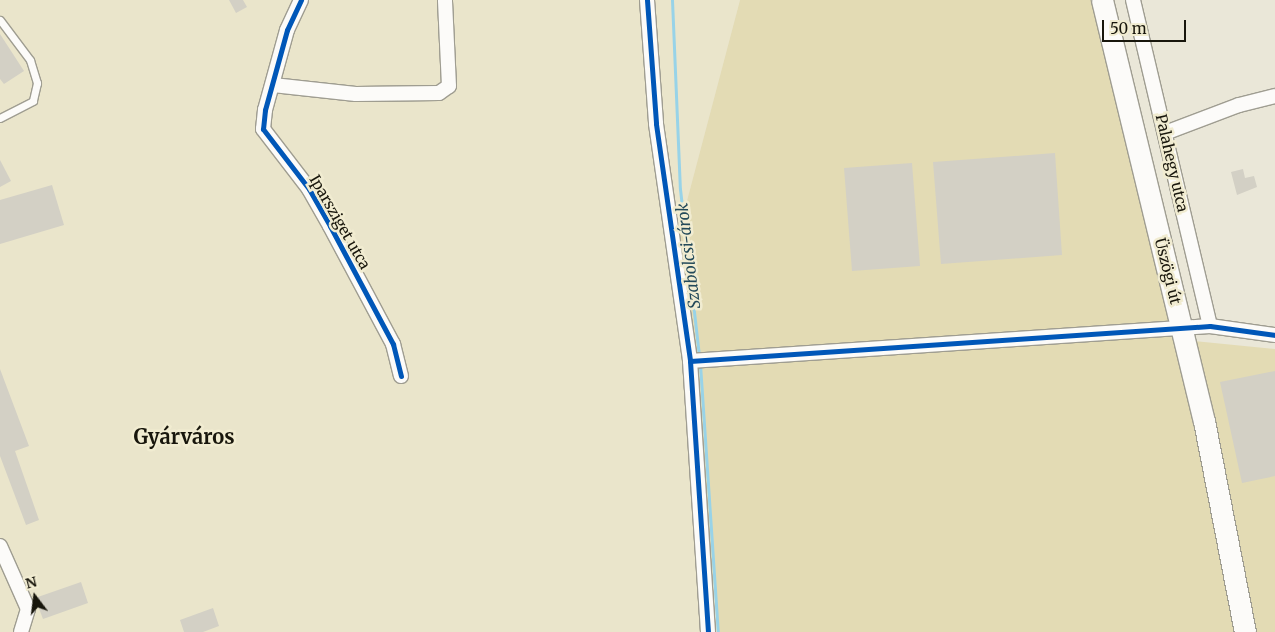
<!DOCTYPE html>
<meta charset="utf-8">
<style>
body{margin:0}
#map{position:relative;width:1275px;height:632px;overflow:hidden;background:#eae7d8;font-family:Merriweather,serif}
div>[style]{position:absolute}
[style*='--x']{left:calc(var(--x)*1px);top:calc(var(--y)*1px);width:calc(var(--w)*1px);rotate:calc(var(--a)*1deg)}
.built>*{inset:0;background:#eae5cb}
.green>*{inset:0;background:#e3dbb4}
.stream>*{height:3px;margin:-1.5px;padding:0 1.5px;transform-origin:1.5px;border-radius:1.5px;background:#98d3e8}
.building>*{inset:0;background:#d3d0c5}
.roads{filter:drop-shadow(1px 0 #9f9d91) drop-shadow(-1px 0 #9f9d91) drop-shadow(0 1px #9f9d91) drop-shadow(0 -1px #9f9d91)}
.lane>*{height:7px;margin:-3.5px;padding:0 3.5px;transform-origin:3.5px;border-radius:3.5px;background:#fcfbf9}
.street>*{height:14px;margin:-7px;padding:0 7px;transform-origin:7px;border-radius:7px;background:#fcfbf9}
.primary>*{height:21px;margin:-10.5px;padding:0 10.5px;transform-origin:10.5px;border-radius:10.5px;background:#fcfbf9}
.cycleway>*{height:5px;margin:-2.5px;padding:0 2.5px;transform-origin:2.5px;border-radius:2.5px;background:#0057b8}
span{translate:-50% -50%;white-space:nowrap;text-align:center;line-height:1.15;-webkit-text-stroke:5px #f1ecd1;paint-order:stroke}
.street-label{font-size:15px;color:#18160c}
.water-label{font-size:16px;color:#234959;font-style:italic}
.district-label{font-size:20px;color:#18160c;font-weight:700}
.north{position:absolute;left:10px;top:572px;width:50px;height:50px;-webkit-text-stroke:4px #f1ecd1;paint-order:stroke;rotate:345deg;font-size:14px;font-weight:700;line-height:20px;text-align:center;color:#18160c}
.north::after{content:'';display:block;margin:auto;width:18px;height:22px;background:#18160c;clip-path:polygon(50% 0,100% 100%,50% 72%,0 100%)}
.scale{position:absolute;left:1102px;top:20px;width:84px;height:22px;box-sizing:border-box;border:2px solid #18160c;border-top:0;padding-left:6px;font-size:15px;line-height:18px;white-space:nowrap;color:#18160c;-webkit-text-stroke:4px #f1ecd1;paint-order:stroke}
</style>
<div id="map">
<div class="built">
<i style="clip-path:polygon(0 0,740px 0,679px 231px,718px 632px,0 632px)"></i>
</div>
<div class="green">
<i style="clip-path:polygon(740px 0,1114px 0,1194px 341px,1275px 349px,1275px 632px,718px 632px,679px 231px)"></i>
</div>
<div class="stream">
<i style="--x:672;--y:0;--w:189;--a:87.6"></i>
<i style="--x:680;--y:189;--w:167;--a:83.5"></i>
<i style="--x:700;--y:364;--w:269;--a:86.2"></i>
</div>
<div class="building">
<i style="clip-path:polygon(229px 0,243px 0,247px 7px,236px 13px)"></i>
<i style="clip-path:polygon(0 34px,24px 71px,4px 84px,0 79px)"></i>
<i style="clip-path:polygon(1055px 153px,1062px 255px,941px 264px,933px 162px)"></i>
<i style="clip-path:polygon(0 160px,11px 181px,0 187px)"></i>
<i style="clip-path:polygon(912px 163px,920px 266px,852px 271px,844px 168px)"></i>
<i style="clip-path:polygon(1243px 169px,1245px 178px,1254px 176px,1257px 187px,1237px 195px,1231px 172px)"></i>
<i style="clip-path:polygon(52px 185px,64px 225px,0 244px,0 200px)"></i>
<i style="clip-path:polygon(0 369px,29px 446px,15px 451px,39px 520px,26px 525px,0 456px)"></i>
<i style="clip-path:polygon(1275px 371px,1275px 476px,1242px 483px,1220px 382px)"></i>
<i style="clip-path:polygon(81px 582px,88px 603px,43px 619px,35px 598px)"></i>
<i style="clip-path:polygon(213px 608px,219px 626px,203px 632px,184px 632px,180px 620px)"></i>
</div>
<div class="roads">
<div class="lane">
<i style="--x:0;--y:20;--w:50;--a:53.1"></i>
<i style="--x:30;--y:60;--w:24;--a:73"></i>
<i style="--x:37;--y:83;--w:18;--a:103"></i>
<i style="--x:33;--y:101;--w:37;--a:153"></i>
</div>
<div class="street">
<i style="--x:301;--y:0;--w:33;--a:115"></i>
<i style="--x:287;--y:30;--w:83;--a:105.4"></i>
<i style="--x:265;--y:110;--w:19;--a:96"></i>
<i style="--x:263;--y:129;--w:76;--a:52.5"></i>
<i style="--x:309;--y:189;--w:43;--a:60.4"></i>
<i style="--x:330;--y:226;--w:134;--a:61.9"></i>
<i style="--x:393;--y:344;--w:33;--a:76"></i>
<i style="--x:647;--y:0;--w:124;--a:85.8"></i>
<i style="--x:656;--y:124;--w:239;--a:81.8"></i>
<i style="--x:690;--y:361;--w:272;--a:86.2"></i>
<i style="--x:1133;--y:0;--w:335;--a:76.7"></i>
<i style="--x:273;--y:85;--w:83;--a:6.2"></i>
<i style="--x:356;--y:94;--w:83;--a:-0.7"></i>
<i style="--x:439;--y:93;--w:12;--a:-35"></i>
<i style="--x:449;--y:86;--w:86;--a:-92.7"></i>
<i style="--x:1165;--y:133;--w:79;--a:-20.7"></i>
<i style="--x:1239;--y:105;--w:37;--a:-14"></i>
<i style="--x:690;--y:361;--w:521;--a:-3.85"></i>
<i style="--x:1210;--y:326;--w:66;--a:7.9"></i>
<i style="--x:0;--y:546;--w:69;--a:66"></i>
<i style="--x:28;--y:609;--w:24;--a:107"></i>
</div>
<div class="primary">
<i style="--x:1102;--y:0;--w:433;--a:76.4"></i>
<i style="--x:1204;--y:421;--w:215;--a:79"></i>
</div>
</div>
<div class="cycleway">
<i style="--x:301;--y:0;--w:33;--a:115"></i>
<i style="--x:287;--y:30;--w:83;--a:105.4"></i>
<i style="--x:265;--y:110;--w:19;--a:96"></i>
<i style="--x:263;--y:129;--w:76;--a:52.5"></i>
<i style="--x:309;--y:189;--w:43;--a:60.4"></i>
<i style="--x:330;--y:226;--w:134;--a:61.9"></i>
<i style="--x:393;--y:344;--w:33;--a:76"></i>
<i style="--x:647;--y:0;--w:124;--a:85.8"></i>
<i style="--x:656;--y:124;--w:239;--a:81.8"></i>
<i style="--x:690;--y:361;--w:272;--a:86.2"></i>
<i style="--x:690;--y:361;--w:521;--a:-3.85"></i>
<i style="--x:1210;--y:326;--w:66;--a:7.9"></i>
</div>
<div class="street-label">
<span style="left:1172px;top:163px;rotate:77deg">Palahegy utca</span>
<span style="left:340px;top:222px;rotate:60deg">Iparsziget utca</span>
<span style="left:1168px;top:271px;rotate:76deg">Üszögi út</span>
</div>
<div class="water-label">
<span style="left:688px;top:256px;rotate:-97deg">Szabolcsi-árok</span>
</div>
<div class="district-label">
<span style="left:184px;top:436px">Gyárváros</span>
</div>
<div class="north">N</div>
<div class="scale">50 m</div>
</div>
